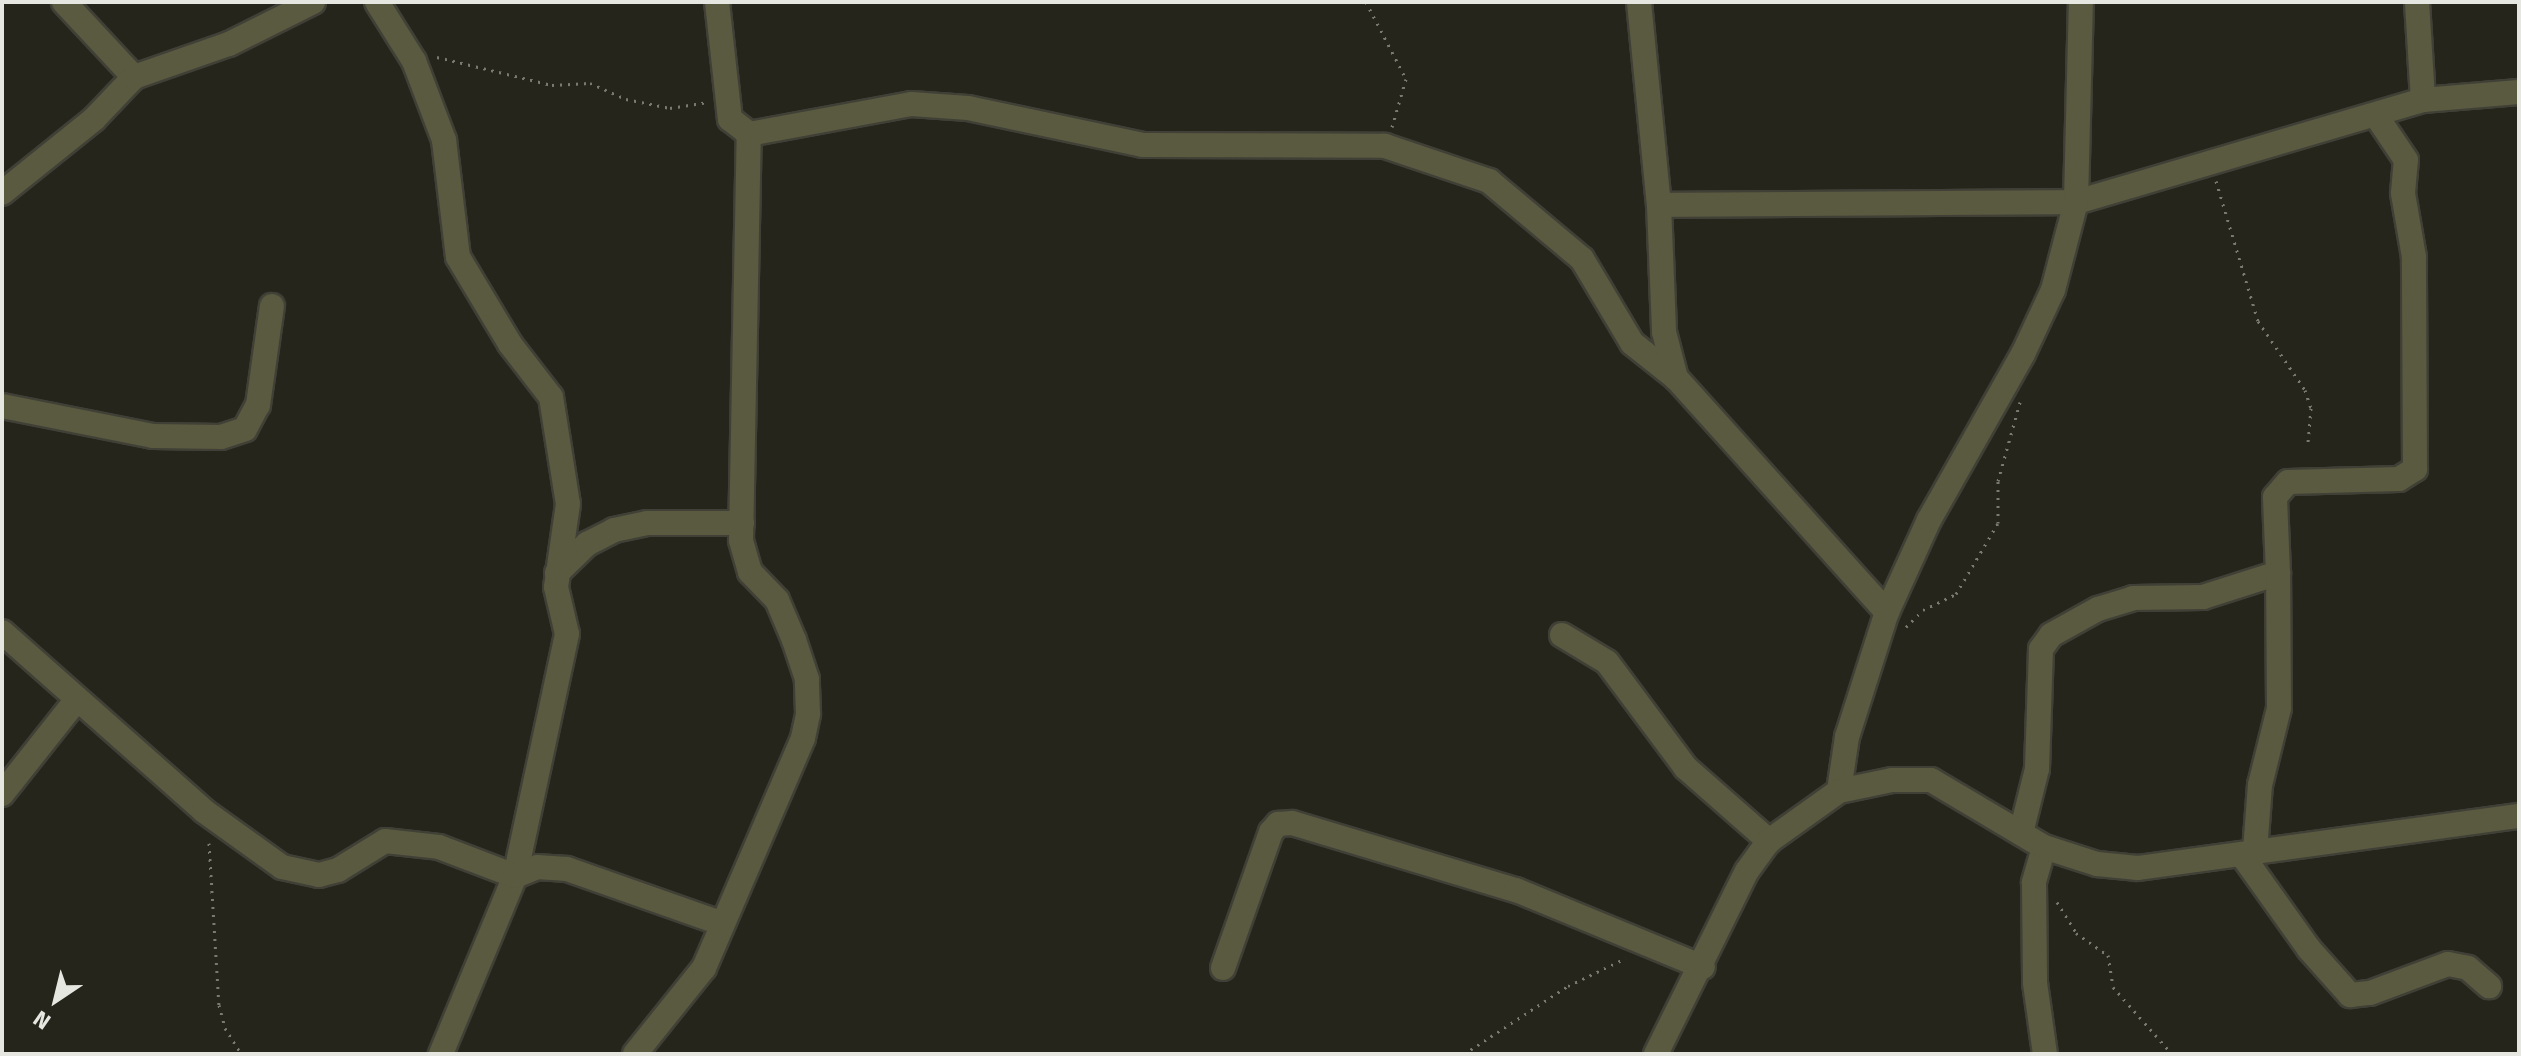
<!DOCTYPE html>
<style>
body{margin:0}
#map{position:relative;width:2521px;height:1056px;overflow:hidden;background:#25251b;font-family:"Fira Sans",sans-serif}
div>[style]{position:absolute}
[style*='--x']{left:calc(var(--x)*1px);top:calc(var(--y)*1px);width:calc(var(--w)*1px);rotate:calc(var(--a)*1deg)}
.path>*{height:3px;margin-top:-1.5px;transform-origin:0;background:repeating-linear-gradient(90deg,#7a7a72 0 2px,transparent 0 8px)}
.roads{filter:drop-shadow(2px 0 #404037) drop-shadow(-2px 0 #404037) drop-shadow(0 2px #404037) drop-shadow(0 -2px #404037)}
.minor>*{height:24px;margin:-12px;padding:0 12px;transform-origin:12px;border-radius:12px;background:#5a5a40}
span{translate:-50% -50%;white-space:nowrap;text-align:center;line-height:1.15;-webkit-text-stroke:7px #25251b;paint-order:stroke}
.frame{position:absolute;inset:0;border:4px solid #e7e7e1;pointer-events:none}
.north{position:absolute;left:16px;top:960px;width:80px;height:80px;-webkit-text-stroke:6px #25251b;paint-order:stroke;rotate:215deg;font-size:22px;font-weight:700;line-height:32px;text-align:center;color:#e7e7e1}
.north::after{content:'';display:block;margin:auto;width:28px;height:36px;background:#e7e7e1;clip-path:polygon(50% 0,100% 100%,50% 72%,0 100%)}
</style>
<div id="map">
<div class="path">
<i style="--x:1366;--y:2;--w:87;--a:62.5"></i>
<i style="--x:1406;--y:79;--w:50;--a:106.3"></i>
<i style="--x:437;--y:57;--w:118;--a:13.7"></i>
<i style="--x:552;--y:85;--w:38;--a:-3"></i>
<i style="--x:590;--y:83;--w:39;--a:24"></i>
<i style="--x:626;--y:99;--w:45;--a:11.6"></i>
<i style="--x:670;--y:108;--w:37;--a:-9"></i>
<i style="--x:2216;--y:181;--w:146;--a:73.3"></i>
<i style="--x:2258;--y:321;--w:83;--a:55.7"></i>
<i style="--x:2305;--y:390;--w:19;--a:72"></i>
<i style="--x:2311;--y:408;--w:38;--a:95"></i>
<i style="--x:1906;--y:627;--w:24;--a:-45"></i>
<i style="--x:1923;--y:610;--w:37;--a:-26"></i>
<i style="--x:1956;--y:594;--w:82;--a:-59.4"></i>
<i style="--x:1998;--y:523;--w:42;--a:-90"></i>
<i style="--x:1998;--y:481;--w:82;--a:-74.4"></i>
<i style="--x:209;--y:843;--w:162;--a:86.5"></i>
<i style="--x:219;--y:1005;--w:24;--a:75"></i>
<i style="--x:225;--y:1028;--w:31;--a:58"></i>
<i style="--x:2057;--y:902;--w:36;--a:58"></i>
<i style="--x:2076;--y:933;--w:39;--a:35"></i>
<i style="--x:2108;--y:955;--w:32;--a:81"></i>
<i style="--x:2113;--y:987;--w:89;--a:48.6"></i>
<i style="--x:1464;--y:1054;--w:124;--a:-33.2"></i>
<i style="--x:1568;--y:986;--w:64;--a:-25.8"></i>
</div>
<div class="roads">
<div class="minor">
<i style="--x:64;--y:2;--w:103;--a:47"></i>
<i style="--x:377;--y:2;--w:70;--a:57.9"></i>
<i style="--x:414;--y:61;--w:85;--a:69.2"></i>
<i style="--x:444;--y:140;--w:118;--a:83.2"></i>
<i style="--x:458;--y:257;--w:101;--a:59.1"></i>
<i style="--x:510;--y:344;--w:67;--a:52.3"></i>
<i style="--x:551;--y:397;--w:108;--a:81"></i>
<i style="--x:568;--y:504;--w:84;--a:98.2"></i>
<i style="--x:556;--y:587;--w:48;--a:76.8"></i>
<i style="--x:567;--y:634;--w:248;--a:102.1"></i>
<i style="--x:515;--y:876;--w:193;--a:112.6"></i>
<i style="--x:717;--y:2;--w:118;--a:83.7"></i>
<i style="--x:730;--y:119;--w:24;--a:38"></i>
<i style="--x:749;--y:134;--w:165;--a:-10.5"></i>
<i style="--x:911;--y:104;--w:57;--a:4"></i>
<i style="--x:968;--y:108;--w:179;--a:11.9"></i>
<i style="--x:1143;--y:145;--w:242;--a:0.2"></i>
<i style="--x:1385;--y:146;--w:110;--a:18.6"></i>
<i style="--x:1489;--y:181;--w:121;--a:40"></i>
<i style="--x:1582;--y:259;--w:98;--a:59.2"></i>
<i style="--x:1632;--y:343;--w:56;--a:38.5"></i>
<i style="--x:1676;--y:378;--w:315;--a:48"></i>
<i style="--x:1639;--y:2;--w:204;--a:84.4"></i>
<i style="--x:1659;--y:205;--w:127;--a:87.7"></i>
<i style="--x:1664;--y:332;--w:48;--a:75.4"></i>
<i style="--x:2417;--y:2;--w:98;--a:86.5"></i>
<i style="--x:2;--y:193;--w:118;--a:-38.8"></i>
<i style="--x:94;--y:119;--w:58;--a:-46.4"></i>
<i style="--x:134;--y:77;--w:101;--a:-19.2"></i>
<i style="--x:229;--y:44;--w:94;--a:-26.6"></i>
<i style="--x:1659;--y:205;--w:417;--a:-0.4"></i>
<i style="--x:2076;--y:202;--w:362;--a:-16.4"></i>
<i style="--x:2423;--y:100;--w:96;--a:-4.8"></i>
<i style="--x:2;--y:406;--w:154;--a:11.2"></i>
<i style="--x:153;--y:436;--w:68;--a:0.8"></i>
<i style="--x:221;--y:437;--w:25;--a:-18"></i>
<i style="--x:245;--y:429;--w:27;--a:-62"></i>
<i style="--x:258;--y:405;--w:100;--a:-82"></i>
<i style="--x:557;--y:573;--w:42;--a:-44"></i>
<i style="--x:587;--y:544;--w:30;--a:-27"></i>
<i style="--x:614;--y:530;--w:34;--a:-12"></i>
<i style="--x:647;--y:523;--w:95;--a:0"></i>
<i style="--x:2;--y:632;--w:270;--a:41.5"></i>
<i style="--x:204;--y:811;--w:96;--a:35.7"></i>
<i style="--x:282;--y:867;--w:38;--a:12"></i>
<i style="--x:319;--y:875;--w:20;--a:-15"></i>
<i style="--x:338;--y:870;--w:55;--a:-31.7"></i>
<i style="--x:385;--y:841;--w:54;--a:6.3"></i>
<i style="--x:439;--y:847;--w:81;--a:20.9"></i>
<i style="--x:515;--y:876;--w:24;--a:-22"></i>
<i style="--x:537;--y:867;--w:30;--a:4"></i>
<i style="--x:567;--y:869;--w:165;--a:19.4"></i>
<i style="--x:1562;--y:635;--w:52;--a:31"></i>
<i style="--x:1607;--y:662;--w:132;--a:53.3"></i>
<i style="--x:1686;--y:768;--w:111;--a:41.3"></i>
<i style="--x:1839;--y:791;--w:55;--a:-81.6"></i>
<i style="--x:1847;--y:737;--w:131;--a:-72.3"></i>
<i style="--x:1887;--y:612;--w:101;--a:-65.5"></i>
<i style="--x:1929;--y:520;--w:191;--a:-60.5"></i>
<i style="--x:2023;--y:354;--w:71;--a:-64.9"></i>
<i style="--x:2053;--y:290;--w:91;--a:-75.4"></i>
<i style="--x:2076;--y:202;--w:200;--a:-88.6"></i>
<i style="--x:2;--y:794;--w:117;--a:-51.6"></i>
<i style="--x:2021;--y:833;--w:66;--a:-76"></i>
<i style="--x:2037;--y:769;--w:120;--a:-88.1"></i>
<i style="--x:2041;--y:649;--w:17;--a:-54"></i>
<i style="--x:2051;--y:635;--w:54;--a:-29"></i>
<i style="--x:2098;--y:609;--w:37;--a:-17"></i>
<i style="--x:2133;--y:598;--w:70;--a:-0.8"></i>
<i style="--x:2203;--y:597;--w:79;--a:-17.7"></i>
<i style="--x:2278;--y:573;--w:76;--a:-92.3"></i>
<i style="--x:2275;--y:497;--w:20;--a:-49"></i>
<i style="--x:2288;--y:482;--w:111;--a:-1.5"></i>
<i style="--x:2399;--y:479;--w:19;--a:-32"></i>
<i style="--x:2415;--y:469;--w:212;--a:-90.3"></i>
<i style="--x:2414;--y:257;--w:65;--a:-99.8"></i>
<i style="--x:2403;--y:193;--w:33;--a:-85"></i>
<i style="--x:2406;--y:160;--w:55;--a:-124"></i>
<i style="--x:2044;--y:847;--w:37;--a:106"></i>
<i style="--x:2034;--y:883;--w:100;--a:89.4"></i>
<i style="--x:2035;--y:983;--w:72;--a:82"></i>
<i style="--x:2255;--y:851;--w:66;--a:-85.7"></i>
<i style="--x:2260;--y:785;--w:79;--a:-76.1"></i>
<i style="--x:2279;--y:708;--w:135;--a:-90.4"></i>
<i style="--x:2242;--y:855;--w:115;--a:54.5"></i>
<i style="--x:2309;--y:949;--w:62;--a:48.3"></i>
<i style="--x:2350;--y:995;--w:20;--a:-6"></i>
<i style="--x:2370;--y:993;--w:83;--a:-20.4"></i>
<i style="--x:2448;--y:964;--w:20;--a:11"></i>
<i style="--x:2468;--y:968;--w:28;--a:41"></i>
<i style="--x:1223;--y:968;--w:144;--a:-70.6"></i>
<i style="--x:1271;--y:832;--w:11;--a:-49"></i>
<i style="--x:1278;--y:824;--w:14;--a:-4"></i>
<i style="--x:1292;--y:823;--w:234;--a:16.7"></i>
<i style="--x:1516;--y:890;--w:202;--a:22.4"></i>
<i style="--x:635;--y:1054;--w:110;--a:-51.3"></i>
<i style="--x:704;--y:968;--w:250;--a:-66.7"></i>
<i style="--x:803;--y:738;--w:25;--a:-78"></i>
<i style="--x:808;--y:714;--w:35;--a:-92"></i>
<i style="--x:807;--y:679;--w:41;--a:-108.4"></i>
<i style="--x:794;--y:640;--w:43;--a:-113"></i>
<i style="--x:777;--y:600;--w:39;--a:-134"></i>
<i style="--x:750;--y:572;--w:33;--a:-106"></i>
<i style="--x:741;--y:540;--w:406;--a:-88.9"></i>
<i style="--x:1656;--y:1054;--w:204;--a:-63.6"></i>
<i style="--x:1747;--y:871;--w:37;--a:-54"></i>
<i style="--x:1769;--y:841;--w:86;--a:-35.5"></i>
<i style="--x:1839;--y:791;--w:54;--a:-11.7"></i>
<i style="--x:1892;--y:780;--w:39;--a:0"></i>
<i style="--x:1931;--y:780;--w:131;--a:30.7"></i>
<i style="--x:2044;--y:847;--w:56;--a:17.8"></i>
<i style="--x:2097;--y:864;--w:41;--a:5.6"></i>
<i style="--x:2138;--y:868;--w:385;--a:-7.8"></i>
</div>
</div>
<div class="frame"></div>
<div class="north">N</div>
</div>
